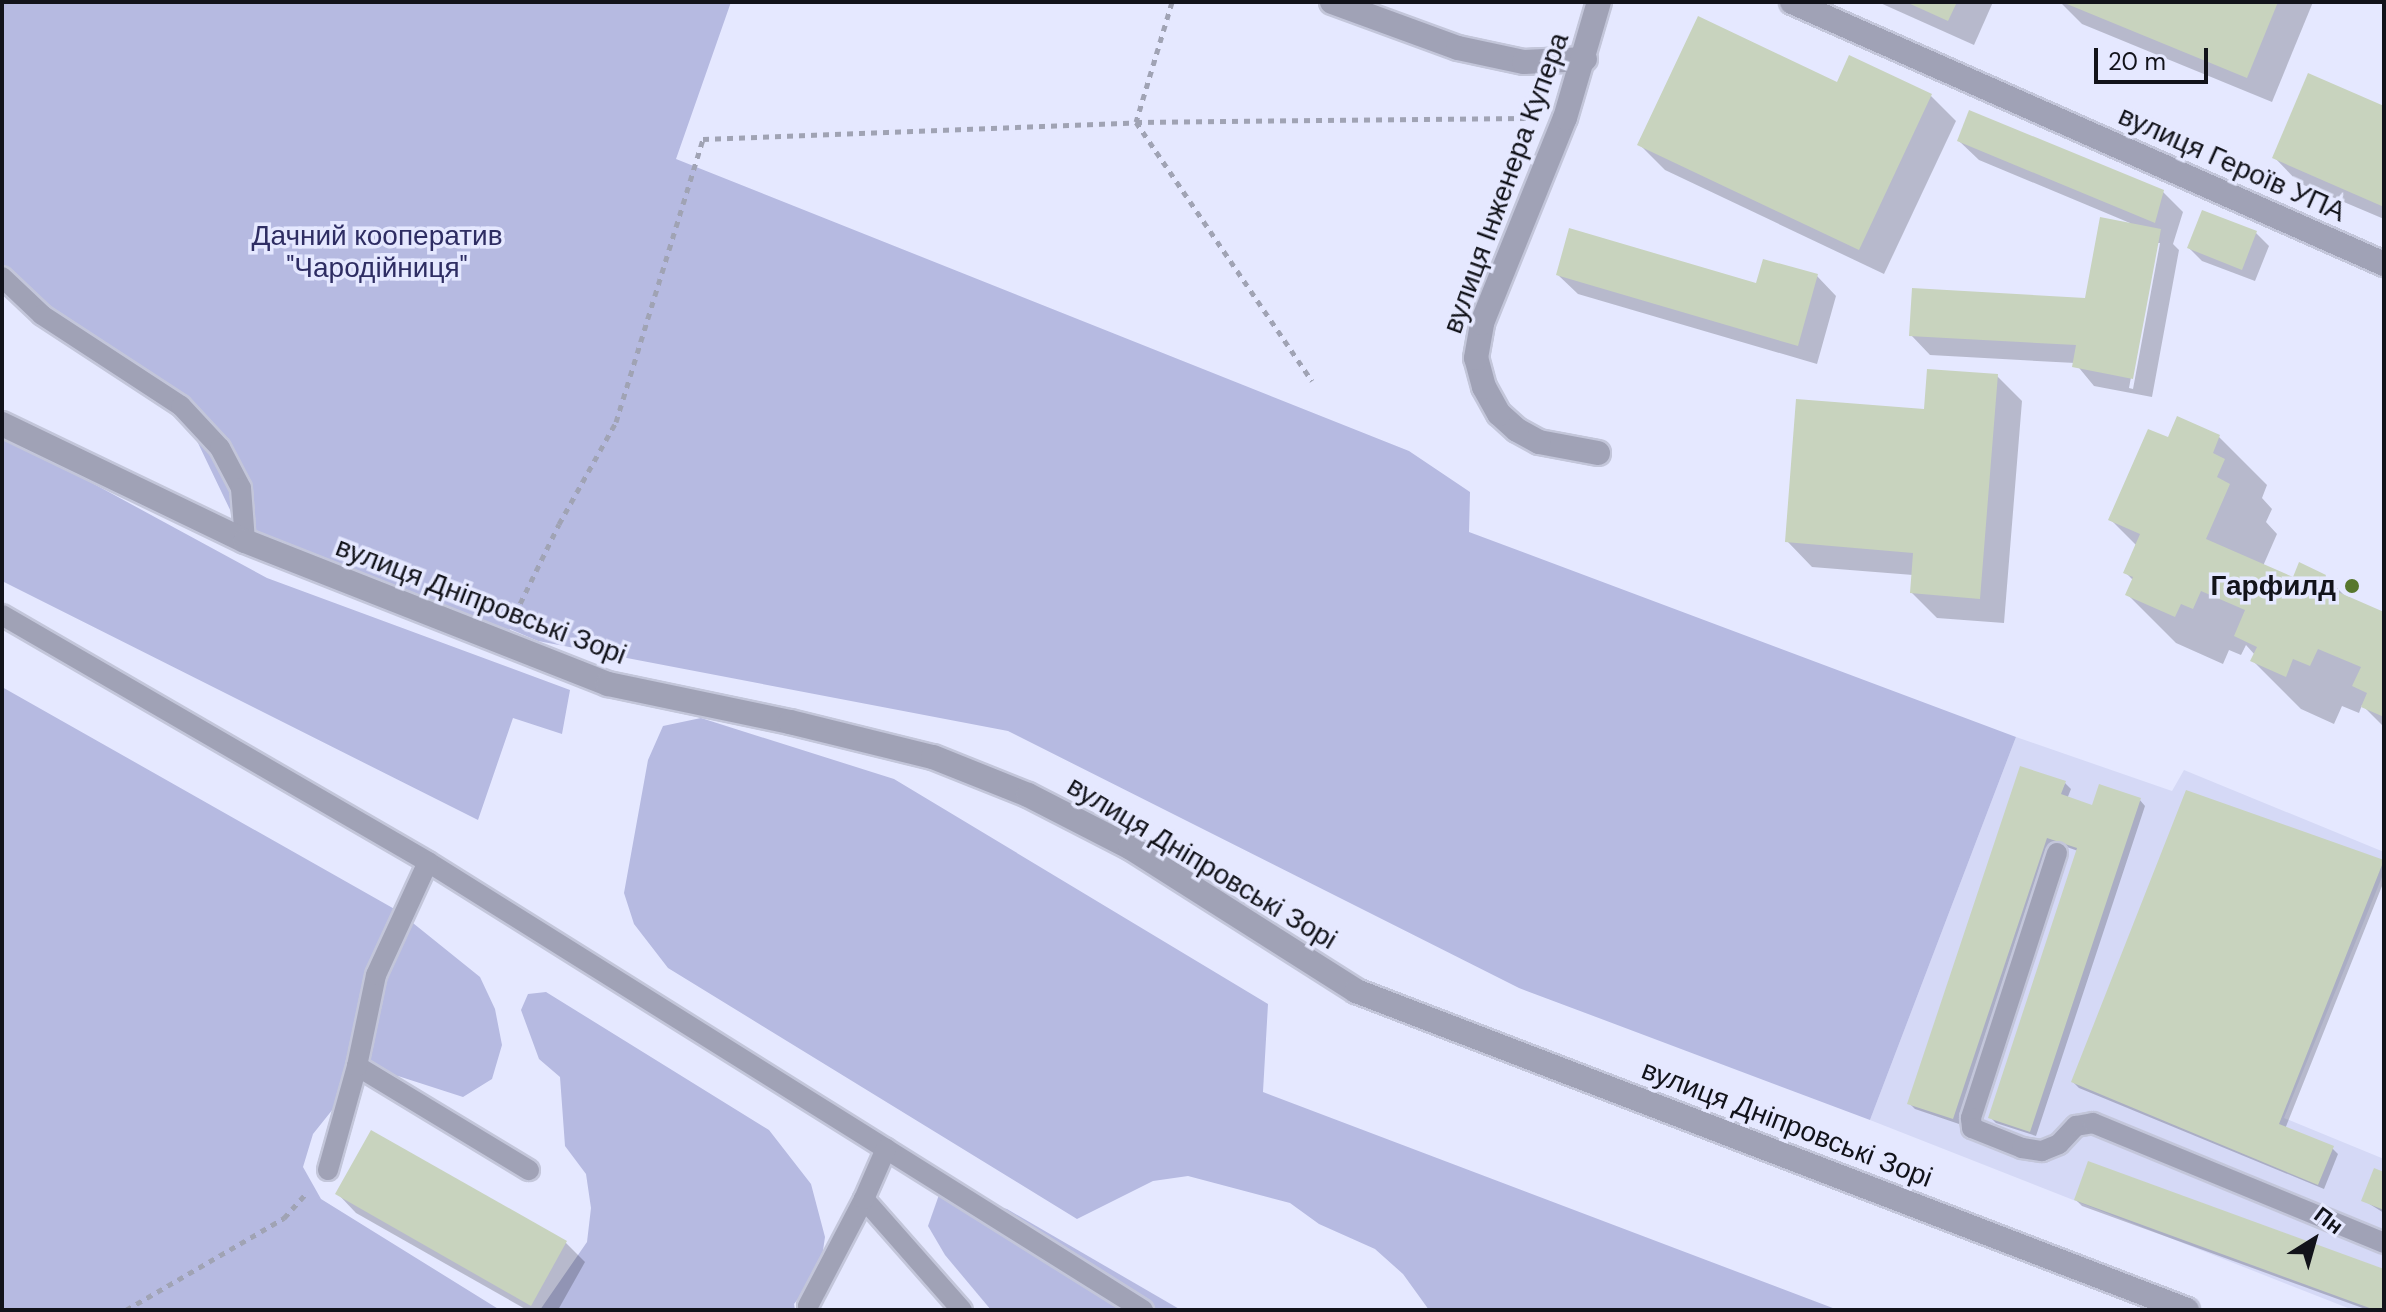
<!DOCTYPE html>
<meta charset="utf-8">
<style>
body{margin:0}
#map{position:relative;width:2386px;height:1312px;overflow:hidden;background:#e5e8ff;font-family:"DM Sans",sans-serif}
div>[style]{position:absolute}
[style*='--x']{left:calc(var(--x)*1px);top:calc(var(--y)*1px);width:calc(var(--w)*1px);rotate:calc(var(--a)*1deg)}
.built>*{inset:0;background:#d5d9f6}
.green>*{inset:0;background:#b6bae1}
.shadow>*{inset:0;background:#0003}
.building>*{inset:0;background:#c8d3be}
.path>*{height:5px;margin-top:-2.5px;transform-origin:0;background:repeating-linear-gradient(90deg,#a0a3b4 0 6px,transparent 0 12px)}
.roads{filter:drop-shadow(2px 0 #c3c6da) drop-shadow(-2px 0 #c3c6da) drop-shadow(0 2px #c3c6da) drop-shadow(0 -2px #c3c6da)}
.service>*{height:20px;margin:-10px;padding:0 10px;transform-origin:10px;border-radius:10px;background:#a0a2b6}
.minor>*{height:24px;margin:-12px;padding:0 12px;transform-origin:12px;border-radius:12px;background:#a0a2b6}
.dots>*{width:22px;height:22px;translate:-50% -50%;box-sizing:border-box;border:4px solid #e5e8ff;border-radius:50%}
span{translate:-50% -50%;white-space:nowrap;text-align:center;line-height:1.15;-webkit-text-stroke:7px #e5e8ff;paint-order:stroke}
.street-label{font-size:28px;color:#12131a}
.park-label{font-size:28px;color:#2e2d63}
.poi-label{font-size:28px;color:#12131a;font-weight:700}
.right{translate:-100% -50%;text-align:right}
.frame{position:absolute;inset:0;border:4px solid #12131a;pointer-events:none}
.north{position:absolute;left:2274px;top:1200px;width:80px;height:80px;-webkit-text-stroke:6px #e5e8ff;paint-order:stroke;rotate:37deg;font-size:22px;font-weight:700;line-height:32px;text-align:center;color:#12131a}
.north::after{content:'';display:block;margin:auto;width:28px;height:36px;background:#12131a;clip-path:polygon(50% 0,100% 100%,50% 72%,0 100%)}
.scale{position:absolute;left:2094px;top:48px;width:114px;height:36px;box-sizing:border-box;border:4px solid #12131a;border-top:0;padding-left:10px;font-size:24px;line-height:28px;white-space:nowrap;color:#12131a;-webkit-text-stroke:6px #e5e8ff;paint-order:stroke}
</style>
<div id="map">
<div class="built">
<i style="clip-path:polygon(2016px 737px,2172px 791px,2184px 770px,2384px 852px,2384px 872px,2284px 1118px,2384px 1159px,2384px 1310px,2353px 1310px,1870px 1120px)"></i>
</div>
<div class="green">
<i style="clip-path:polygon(2px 2px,731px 2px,676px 159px,1409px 451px,1470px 492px,1469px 532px,2016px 737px,1870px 1120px,1519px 988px,1008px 731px,538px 641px,510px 629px,503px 646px,245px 541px,186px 418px,2px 285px)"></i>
<i style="clip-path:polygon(2px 434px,267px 578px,570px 690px,562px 734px,513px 718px,478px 820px,2px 581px)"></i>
<i style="clip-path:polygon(2px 687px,398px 911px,480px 977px,495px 1009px,502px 1045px,492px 1079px,463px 1097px,398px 1076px,357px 1079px,313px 1134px,303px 1167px,321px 1199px,500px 1310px,2px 1310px)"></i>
<i style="clip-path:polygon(701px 718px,894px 779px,1268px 1004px,1263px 1092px,1838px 1310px,1429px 1310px,1403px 1274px,1375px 1249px,1319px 1224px,1290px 1203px,1188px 1176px,1153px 1181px,1077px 1219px,668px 968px,634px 924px,624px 893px,648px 760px,663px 726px)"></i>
<i style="clip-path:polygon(546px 992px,769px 1130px,811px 1184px,825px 1237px,820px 1271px,794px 1304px,795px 1310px,540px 1310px,587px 1242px,591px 1208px,586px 1174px,565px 1146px,560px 1077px,539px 1059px,521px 1010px,528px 994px)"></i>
<i style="clip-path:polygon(940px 1192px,1007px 1209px,1181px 1310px,991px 1310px,945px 1255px,928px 1226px)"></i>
</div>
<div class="shadow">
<i style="clip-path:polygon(1878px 2px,1993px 2px,1974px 45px)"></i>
<i style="clip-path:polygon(2060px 2px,2313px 2px,2272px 102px,2082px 24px)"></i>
<i style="clip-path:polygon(1838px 85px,1931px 96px,1956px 121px,1884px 274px,1665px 170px,1640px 145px)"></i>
<i style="clip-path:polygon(2384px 108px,2384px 219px,2299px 183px,2274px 157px)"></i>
<i style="clip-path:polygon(evenodd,1959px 141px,2163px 192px,2183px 212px,2173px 244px,2179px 250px,2152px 397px,2094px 386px,2075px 363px,1930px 355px,1911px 335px,2087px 300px,2130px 223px,1979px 160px,1959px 141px,2156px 243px,2160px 243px,2133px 389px,2129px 388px,2156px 243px)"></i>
<i style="clip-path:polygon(2256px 233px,2269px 246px,2255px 281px,2202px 261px,2189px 248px)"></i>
<i style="clip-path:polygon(1558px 275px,1758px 285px,1817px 276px,1836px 296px,1817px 364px,1578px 294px)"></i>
<i style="clip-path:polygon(1997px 376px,2022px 401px,2004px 623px,1937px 618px,1912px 593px,1913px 575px,1812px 567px,1787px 541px,1926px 412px)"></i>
<i style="clip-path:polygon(2219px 437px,2267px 485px,2262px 498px,2272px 509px,2266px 522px,2277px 534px,2263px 566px,2293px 579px,2325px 576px,2347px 598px,2384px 615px,2384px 727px,2362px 705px,2359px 713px,2342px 706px,2334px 724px,2301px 709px,2253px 661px,2255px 655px,2246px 645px,2241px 655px,2229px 650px,2223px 664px,2176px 643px,2128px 595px,2134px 581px,2125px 572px,2137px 546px,2110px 519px,2169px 440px)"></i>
<i style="clip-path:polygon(2065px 783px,2071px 789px,2067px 799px,2093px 807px,2139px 799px,2145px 806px,2036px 1136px,1996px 1123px,1990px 1117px,2078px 851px,2053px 842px,1959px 1124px,1915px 1109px,1909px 1103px)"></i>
<i style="clip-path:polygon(2188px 793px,2384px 863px,2384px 881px,2285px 1129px,2332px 1148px,2338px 1154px,2324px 1189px,2079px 1088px,2073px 1082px)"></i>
<i style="clip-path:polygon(372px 1132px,566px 1243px,585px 1262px,558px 1310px,527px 1310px,356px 1213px,337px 1193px)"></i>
<i style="clip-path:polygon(2384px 1174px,2384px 1213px,2363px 1200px)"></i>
<i style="clip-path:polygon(2076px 1200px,2384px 1271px,2384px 1310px,2368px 1310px,2082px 1206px)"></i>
</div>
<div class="building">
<i style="clip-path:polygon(1906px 2px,1957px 2px,1948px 21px)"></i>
<i style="clip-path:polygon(2062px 2px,2278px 2px,2247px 78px)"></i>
<i style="clip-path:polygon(1698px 16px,1837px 82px,1849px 55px,1932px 94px,1859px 250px,1637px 145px)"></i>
<i style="clip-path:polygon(2308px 73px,2384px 106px,2384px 207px,2272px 158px)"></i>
<i style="clip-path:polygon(1969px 110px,2164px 190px,2155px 223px,1957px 141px)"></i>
<i style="clip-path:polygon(2202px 210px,2257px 231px,2242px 270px,2187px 248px)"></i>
<i style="clip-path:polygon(2100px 217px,2161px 229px,2133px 379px,2072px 367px,2076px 345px,1909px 336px,1912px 288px,2085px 298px)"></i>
<i style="clip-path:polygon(1569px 228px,1756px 283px,1763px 259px,1818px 274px,1798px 346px,1556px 275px)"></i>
<i style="clip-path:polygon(1927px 369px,1998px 374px,1980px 599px,1910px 593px,1913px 553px,1785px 542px,1796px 399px,1924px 409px)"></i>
<i style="clip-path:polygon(2177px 416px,2220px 435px,2213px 453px,2225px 459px,2217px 477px,2230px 484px,2206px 539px,2293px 577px,2299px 562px,2326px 575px,2322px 585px,2384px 612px,2384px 717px,2361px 707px,2367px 693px,2352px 686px,2361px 667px,2318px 649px,2310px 666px,2293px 659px,2286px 677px,2250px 661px,2257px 647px,2234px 636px,2245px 610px,2201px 591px,2193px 609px,2181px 604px,2175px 617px,2125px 595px,2133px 577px,2123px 573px,2140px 534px,2108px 520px,2148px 429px,2168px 437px)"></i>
<i style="clip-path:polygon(2020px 766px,2066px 781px,2061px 794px,2092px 805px,2099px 784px,2141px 798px,2030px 1132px,1988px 1118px,2077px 848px,2047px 838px,1953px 1119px,1907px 1104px)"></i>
<i style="clip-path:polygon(2186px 790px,2384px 860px,2279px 1124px,2334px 1146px,2318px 1185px,2071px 1082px)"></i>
<i style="clip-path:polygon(371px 1130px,567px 1241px,531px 1306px,335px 1194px)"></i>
<i style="clip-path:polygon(2088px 1161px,2384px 1269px,2384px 1310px,2375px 1310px,2074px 1200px)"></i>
<i style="clip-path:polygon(2374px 1168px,2384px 1172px,2384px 1210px,2361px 1201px)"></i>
</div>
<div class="path">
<i style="--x:1172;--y:2;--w:125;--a:106.7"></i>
<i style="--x:1136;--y:122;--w:313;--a:55.8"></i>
<i style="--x:515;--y:614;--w:100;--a:-63.9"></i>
<i style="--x:559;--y:524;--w:117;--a:-60.8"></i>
<i style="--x:616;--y:422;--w:296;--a:-72.9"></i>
<i style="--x:703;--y:139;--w:433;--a:-2.2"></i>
<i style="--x:1136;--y:122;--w:396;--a:-0.6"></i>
<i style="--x:126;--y:1310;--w:183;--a:-30.2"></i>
<i style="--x:284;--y:1218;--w:36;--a:-48"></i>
</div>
<div class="roads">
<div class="service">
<i style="--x:2;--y:277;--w:55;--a:43.5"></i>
<i style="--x:42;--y:315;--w:166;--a:33.2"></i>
<i style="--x:181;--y:406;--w:57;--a:47.1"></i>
<i style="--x:220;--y:448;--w:45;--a:62.3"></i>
<i style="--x:241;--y:488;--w:53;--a:85.7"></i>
<i style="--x:2;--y:615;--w:492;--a:30.1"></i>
<i style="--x:428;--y:862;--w:844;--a:32.07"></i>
<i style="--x:2057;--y:853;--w:279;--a:108"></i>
<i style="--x:1971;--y:1118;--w:10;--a:84"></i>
<i style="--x:1972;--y:1128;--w:54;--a:21.8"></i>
<i style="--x:2022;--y:1148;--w:20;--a:9"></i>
<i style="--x:2042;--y:1151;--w:18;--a:-22"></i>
<i style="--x:2059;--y:1144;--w:25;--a:-47"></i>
<i style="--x:2076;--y:1126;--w:17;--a:-10"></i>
<i style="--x:2093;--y:1123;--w:315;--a:22.4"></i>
<i style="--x:357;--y:1066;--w:201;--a:31.2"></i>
<i style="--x:328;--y:1170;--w:108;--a:-74.4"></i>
<i style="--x:357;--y:1066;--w:93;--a:-78.2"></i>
<i style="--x:376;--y:975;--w:124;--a:-65.3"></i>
<i style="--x:864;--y:1199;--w:148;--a:48.6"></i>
<i style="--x:808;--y:1306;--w:121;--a:-62.4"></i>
<i style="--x:864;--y:1199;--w:55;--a:-66.3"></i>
</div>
<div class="minor">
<i style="--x:1332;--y:2;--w:134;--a:20.1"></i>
<i style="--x:1458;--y:48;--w:67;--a:12"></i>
<i style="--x:1524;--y:62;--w:61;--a:-2.8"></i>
<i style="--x:1792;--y:2;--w:647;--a:23.87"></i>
<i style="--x:2;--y:424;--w:270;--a:25.7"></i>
<i style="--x:245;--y:541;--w:390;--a:21.5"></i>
<i style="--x:608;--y:684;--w:186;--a:11.8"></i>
<i style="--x:790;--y:722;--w:147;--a:13.8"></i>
<i style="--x:933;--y:757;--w:102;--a:21.8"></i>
<i style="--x:1028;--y:795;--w:116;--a:27.2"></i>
<i style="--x:1131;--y:848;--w:267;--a:32.4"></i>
<i style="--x:1356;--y:991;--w:890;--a:21"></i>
<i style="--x:1598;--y:453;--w:60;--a:-169.4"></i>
<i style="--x:1539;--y:442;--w:25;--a:-151"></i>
<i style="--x:1517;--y:430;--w:24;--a:-138"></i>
<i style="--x:1499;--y:414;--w:31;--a:-119"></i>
<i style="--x:1484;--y:387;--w:30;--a:-105"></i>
<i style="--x:1476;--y:358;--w:36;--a:-80"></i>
<i style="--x:1482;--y:323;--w:221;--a:-68"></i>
<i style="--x:1565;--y:118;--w:121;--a:-73.7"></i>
</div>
</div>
<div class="dots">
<i style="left:2352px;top:586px;background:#57772d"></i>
</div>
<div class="street-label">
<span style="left:2232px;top:164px;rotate:24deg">вулиця Героїв УПА</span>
<span style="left:1506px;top:183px;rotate:-70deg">вулиця Інженера Купера</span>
<span style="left:481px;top:601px;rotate:21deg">вулиця Дніпровські Зорі</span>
<span style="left:1202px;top:863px;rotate:31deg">вулиця Дніпровські Зорі</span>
<span style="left:1787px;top:1124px;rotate:21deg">вулиця Дніпровські Зорі</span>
</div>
<div class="park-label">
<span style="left:377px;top:252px">Дачний кооператив<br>"Чародійниця"</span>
</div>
<div class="poi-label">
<span class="right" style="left:2336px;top:586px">Гарфилд</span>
</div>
<div class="frame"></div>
<div class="north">Пн</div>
<div class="scale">20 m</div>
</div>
